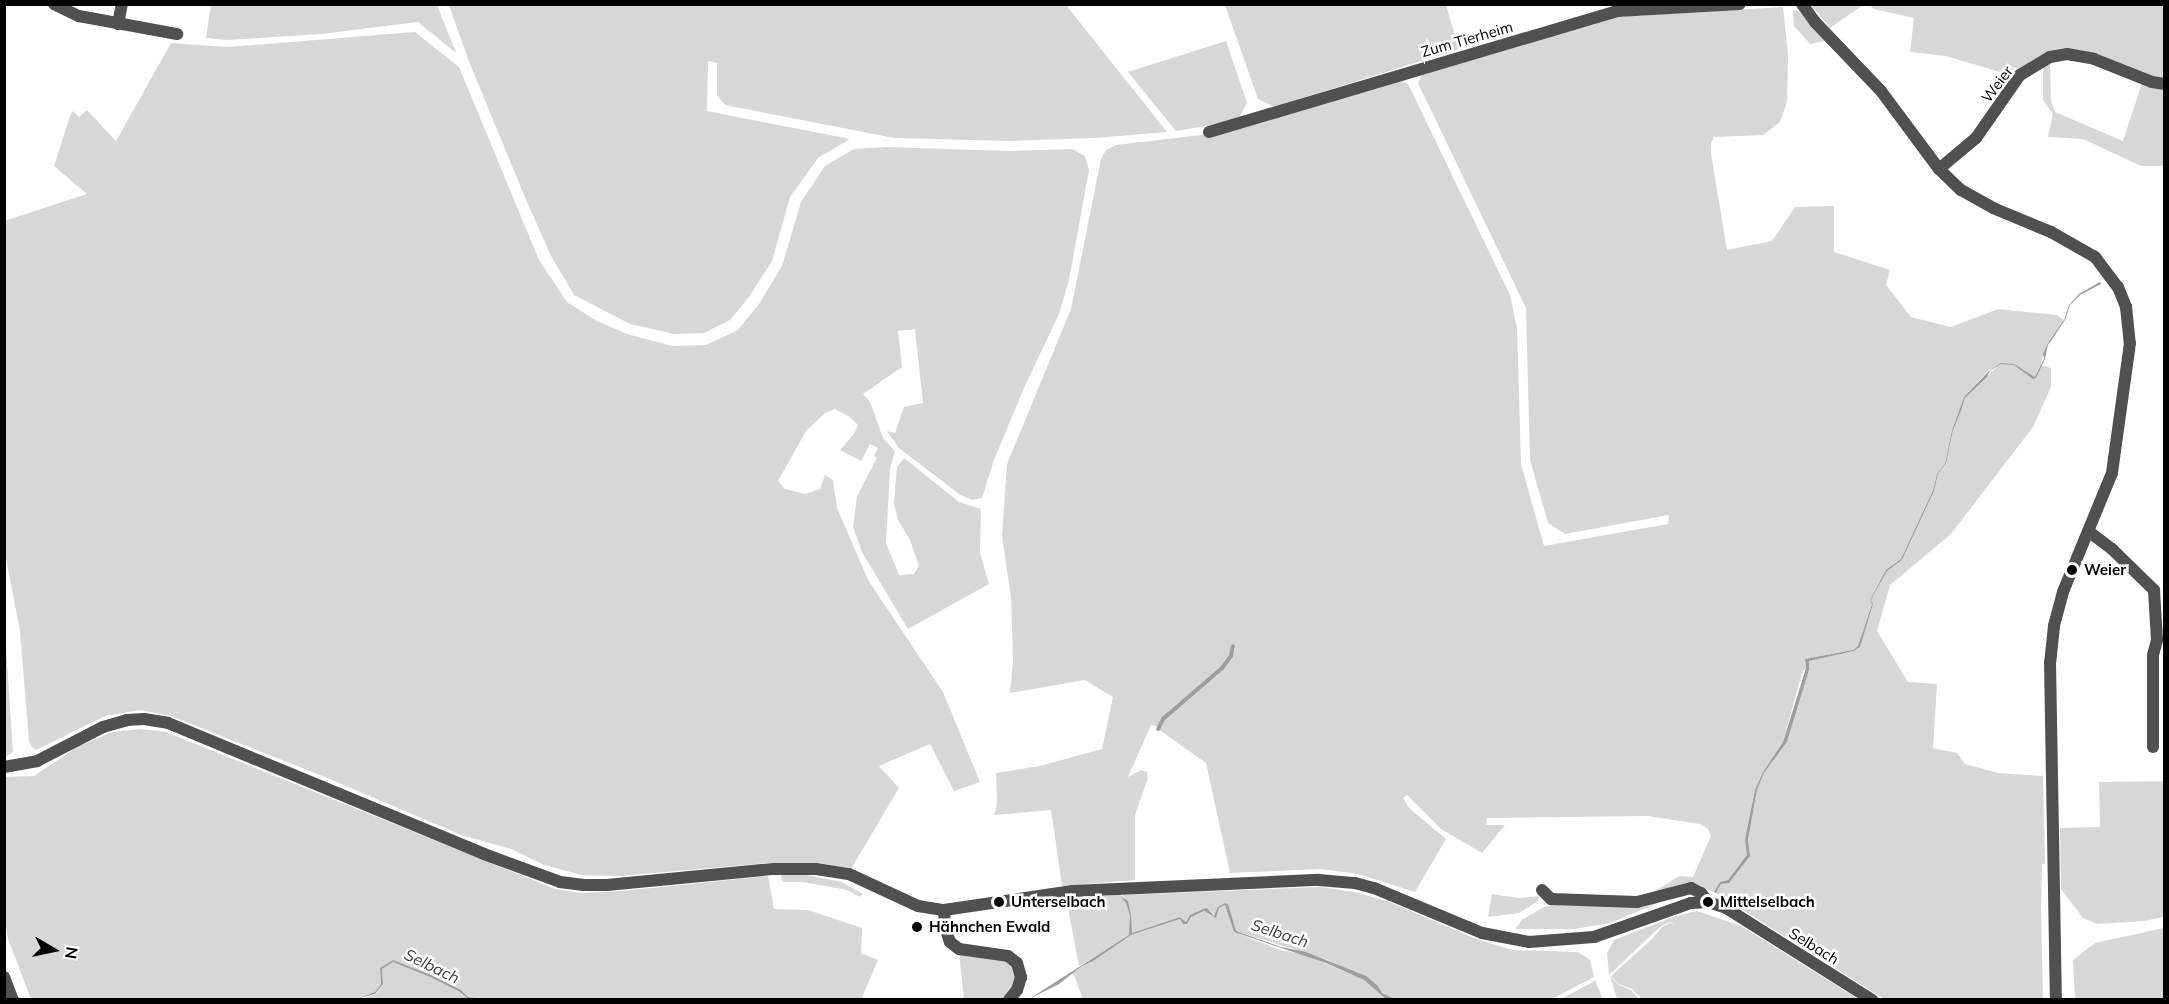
<!DOCTYPE html>
<meta charset="utf-8">
<style>
body{margin:0}
#map{position:relative;width:2169px;height:1004px;overflow:hidden;background:#fff;font-family:Mulish,sans-serif}
div>[style]{position:absolute}
[style*='--x']{left:calc(var(--x)*1px);top:calc(var(--y)*1px);width:calc(var(--w)*1px);rotate:calc(var(--a)*1deg)}
.green>*{inset:0;background:#d7d7d7}
.water>*{inset:0;background:#9e9e9e}
.stream>*{height:4px;margin:-2px;padding:0 2px;transform-origin:2px;border-radius:2px;background:#9e9e9e}
.minor>*{height:12px;margin:-6px;padding:0 6px;transform-origin:6px;border-radius:6px;background:#505050}
.tertiary>*{height:12px;margin:-6px;padding:0 6px;transform-origin:6px;border-radius:6px;background:#505050}
.dots>*{width:16px;height:16px;translate:-50% -50%;box-sizing:border-box;border:3px solid #fff;border-radius:50%}
span{translate:-50% -50%;white-space:nowrap;text-align:center;line-height:1.15;-webkit-text-stroke:5px #fff;paint-order:stroke}
.street-label{font-size:15px;color:#000}
.poi-label{font-size:15px;color:#000;font-weight:700}
.left{translate:0 -50%;text-align:left}
.water-label{font-size:16px;color:#3f3f3f;font-style:italic}
.frame{position:absolute;inset:0;border:6px solid #000;pointer-events:none}
.north{position:absolute;left:24px;top:920px;width:60px;height:60px;-webkit-text-stroke:4px #fff;paint-order:stroke;rotate:99deg;font-size:16px;font-weight:700;line-height:24px;text-align:center;color:#000}
.north::after{content:'';display:block;margin:auto;width:21px;height:27px;background:#000;clip-path:polygon(50% 0,100% 100%,50% 72%,0 100%)}
</style>
<div id="map">
<div class="green">
<i style="clip-path:polygon(211px 5px,437px 5px,456px 53px,418px 22px,321px 34px,227px 40px,206px 38px)"></i>
<i style="clip-path:polygon(449px 5px,1066px 5px,1167px 132px,1095px 138px,1009px 141px,894px 138px,725px 105px,717px 95px,717px 63px,708px 61px,707px 111px,850px 139px,818px 158px,790px 197px,772px 261px,749px 297px,730px 320px,704px 333px,674px 334px,630px 324px,574px 295px,551px 256px,524px 195px,468px 59px)"></i>
<i style="clip-path:polygon(1225px 5px,1446px 5px,1459px 49px,1274px 107px,1258px 99px)"></i>
<i style="clip-path:polygon(1811px 5px,1863px 5px,1830px 28px)"></i>
<i style="clip-path:polygon(1869px 5px,2164px 5px,2164px 80px,2067px 50px,2020px 70px,2014px 67px,2010px 75px,1946px 56px,1910px 52px,1914px 18px,1874px 9px)"></i>
<i style="clip-path:polygon(evenodd,1783px 7px,1788px 55px,1787px 102px,1780px 122px,1763px 135px,1714px 137px,1711px 143px,1711px 154px,1727px 250px,1772px 241px,1795px 207px,1834px 206px,1834px 252px,1890px 270px,1886px 285px,1911px 317px,1951px 327px,1998px 309px,2057px 315px,2064px 320px,2043px 354px,2041px 365px,2051px 368px,2051px 387px,2033px 427px,1951px 534px,1890px 585px,1877px 631px,1908px 682px,1937px 684px,1933px 748px,1957px 753px,1965px 764px,1998px 773px,2043px 776px,2045px 864px,2042px 864px,2041px 907px,2043px 999px,1884px 999px,1716px 893px,1721px 884px,1729px 882px,1750px 856px,1748px 840px,1757px 790px,1764px 773px,1787px 742px,1809px 670px,1809px 661px,1854px 651px,1859px 647px,1873px 604px,1871px 600px,1873px 595px,1870px 600px,1872px 604px,1858px 646px,1853px 650px,1805px 659px,1806px 668px,1802px 673px,1783px 742px,1763px 772px,1755px 790px,1745px 839px,1748px 855px,1728px 880px,1720px 882px,1714px 892px,1690px 882px,1651px 894px,1679px 876px,1693px 877px,1711px 836px,1708px 829px,1700px 824px,1647px 816px,1487px 818px,1486px 825px,1505px 825px,1482px 853px,1441px 829px,1407px 795px,1403px 798px,1409px 808px,1446px 839px,1415px 892px,1358px 874px,1320px 869px,1230px 873px,1206px 763px,1158px 729px,1163px 719px,1223px 668px,1235px 650px,1233px 645px,1230px 656px,1222px 667px,1162px 718px,1159px 727px,1151px 725px,1128px 777px,1141px 770px,1147px 772px,1148px 778px,1135px 815px,1135px 880px,1062px 886px,1051px 810px,994px 815px,997px 804px,996px 773px,1040px 766px,1102px 749px,1113px 697px,1085px 680px,1010px 693px,1013px 661px,1011px 597px,1002px 536px,1007px 464px,1071px 309px,1101px 159px,1106px 150px,1116px 145px,1226px 132px,1396px 79px,1408px 84px,1510px 295px,1517px 328px,1521px 464px,1544px 546px,1668px 524px,1669px 515px,1565px 534px,1548px 523px,1530px 460px,1526px 308px,1418px 83px,1424px 70px,1614px 17px,1783px 7px,1998px 366px,1965px 398px,1961px 411px,1953px 430px,1946px 465px,1938px 474px,1934px 491px,1902px 560px,1887px 571px,1901px 559px,1933px 490px,1937px 474px,1945px 464px,1952px 430px,1964px 397px,1989px 370px,1998px 366px)"></i>
<i style="clip-path:polygon(1793px 10px,1799px 11px,1825px 41px,1810px 44px,1794px 26px)"></i>
<i style="clip-path:polygon(415px 32px,459px 67px,539px 260px,567px 302px,597px 321px,627px 334px,672px 346px,706px 345px,738px 330px,759px 304px,782px 266px,801px 202px,825px 166px,854px 149px,887px 147px,1010px 151px,1072px 149px,1085px 156px,1089px 170px,1069px 280px,1059px 314px,1023px 390px,994px 460px,982px 498px,972px 500px,959px 494px,899px 448px,887px 431px,895px 433px,904px 407px,923px 403px,915px 329px,898px 331px,902px 367px,863px 394px,870px 402px,883px 438px,895px 451px,890px 469px,886px 543px,899px 575px,914px 574px,919px 566px,910px 540px,898px 520px,894px 503px,897px 467px,904px 458px,959px 502px,981px 509px,980px 553px,989px 584px,908px 629px,862px 552px,853px 527px,857px 496px,877px 458px,874px 456px,878px 448px,870px 444px,861px 461px,840px 450px,854px 434px,858px 425px,850px 417px,835px 409px,825px 413px,806px 431px,778px 481px,785px 489px,805px 494px,820px 489px,825px 475px,833px 480px,837px 508px,868px 580px,943px 692px,980px 782px,954px 791px,930px 744px,879px 766px,899px 788px,851px 869px,819px 863px,766px 863px,621px 876px,582px 875px,544px 865px,511px 849px,461px 835px,325px 777px,171px 716px,140px 710px,105px 716px,36px 750px,32px 747px,29px 741px,20px 631px,4px 548px,4px 221px,87px 194px,54px 166px,70px 116px,73px 111px,79px 117px,87px 110px,116px 141px,171px 43px,228px 47px)"></i>
<i style="clip-path:polygon(1226px 41px,1247px 103px,1239px 118px,1223px 123px,1176px 131px,1128px 72px)"></i>
<i style="clip-path:polygon(2050px 63px,2051px 101px,2055px 112px,2123px 141px,2142px 83px,2164px 90px,2164px 166px,2141px 166px,2083px 139px,2048px 137px,2053px 114px,2043px 100px,2043px 67px)"></i>
<i style="clip-path:polygon(2163px 590px,2164px 917px,2144px 921px,2097px 924px,2083px 918px,2061px 889px,2060px 828px,2100px 827px,2099px 782px,2164px 781px)"></i>
<i style="clip-path:polygon(4px 616px,13px 752px,5px 757px,4px 757px)"></i>
<i style="clip-path:polygon(141px 729px,166px 732px,555px 889px,581px 893px,622px 891px,768px 876px,774px 909px,808px 910px,862px 928px,861px 953px,878px 960px,861px 1000px,484px 999px,468px 997px,461px 990px,431px 975px,393px 960px,380px 968px,381px 984px,375px 992px,356px 999px,31px 999px,8px 939px,5px 921px,4px 777px,34px 776px,77px 747px,112px 732px)"></i>
<i style="clip-path:polygon(801px 874px,842px 882px,863px 894px,860px 897px,847px 890px,803px 882px,784px 882px,781px 879px,782px 875px)"></i>
<i style="clip-path:polygon(1320px 887px,1355px 892px,1392px 903px,1474px 938px,1512px 950px,1578px 952px,1590px 960px,1594px 977px,1552px 999px,1395px 999px,1382px 993px,1378px 986px,1328px 960px,1236px 931px,1225px 903px,1218px 907px,1215px 916px,1207px 908px,1203px 909px,1190px 915px,1186px 922px,1180px 917px,1132px 933px,1128px 901px,1122px 895px)"></i>
<i style="clip-path:polygon(1492px 894px,1518px 898px,1539px 896px,1538px 901px,1519px 913px,1488px 917px)"></i>
<i style="clip-path:polygon(1680px 894px,1610px 923px,1575px 929px,1515px 929px,1522px 920px,1544px 907px,1561px 903px)"></i>
<i style="clip-path:polygon(1120px 895px,1126px 902px,1130px 916px,1130px 935px,1079px 966px,1066px 898px)"></i>
<i style="clip-path:polygon(1225px 905px,1234px 932px,1280px 950px,1306px 955px,1364px 980px,1386px 999px,1083px 999px,1073px 973px,1082px 966px,1131px 935px,1180px 919px,1187px 924px,1191px 917px,1204px 911px,1216px 918px,1219px 908px)"></i>
<i style="clip-path:polygon(1697px 911px,1741px 926px,1858px 999px,1642px 999px,1632px 989px,1619px 984px,1611px 976px,1653px 938px,1662px 927px,1670px 923px,1675px 925px,1670px 922px,1661px 926px,1609px 975px,1607px 953px,1614px 940px,1676px 916px)"></i>
<i style="clip-path:polygon(2164px 928px,2164px 999px,2075px 999px,2073px 960px,2095px 943px)"></i>
<i style="clip-path:polygon(959px 953px,1006px 959px,1014px 966px,1017px 976px,1013px 987px,1002px 999px,964px 999px)"></i>
<i style="clip-path:polygon(393px 962px,430px 977px,460px 992px,467px 998px,475px 999px,359px 1000px,376px 994px,383px 984px,382px 969px)"></i>
<i style="clip-path:polygon(1610px 976px,1619px 985px,1631px 990px,1639px 999px,1617px 999px)"></i>
<i style="clip-path:polygon(1595px 980px,1603px 999px,1559px 1000px,1593px 982px)"></i>
</div>
<div class="water">
<i style="clip-path:polygon(2100px 282px,2101px 284px,2080px 295px,2070px 305px,2065px 320px,2051px 341px,2048px 344px,2045px 359px,2036px 378px,2033px 379px,2014px 365px,2001px 364px,1990px 371px,1987px 377px,1965px 398px,1961px 411px,1953px 430px,1946px 464px,1938px 474px,1934px 491px,1902px 560px,1887px 571px,1875px 592px,1871px 600px,1873px 604px,1860px 647px,1854px 651px,1809px 661px,1809px 670px,1787px 742px,1764px 773px,1757px 790px,1748px 840px,1750px 856px,1729px 883px,1721px 884px,1716px 893px,1714px 892px,1720px 882px,1728px 880px,1747px 855px,1745px 839px,1755px 790px,1763px 772px,1783px 742px,1806px 668px,1805px 659px,1853px 650px,1858px 646px,1872px 604px,1870px 600px,1886px 570px,1901px 559px,1933px 490px,1937px 474px,1945px 464px,1952px 430px,1964px 397px,1989px 371px,2001px 363px,2014px 364px,2035px 377px,2044px 359px,2043px 354px,2048px 343px,2064px 320px,2069px 305px,2079px 294px)"></i>
<i style="clip-path:polygon(1120px 895px,1128px 901px,1131px 915px,1132px 933px,1180px 917px,1186px 922px,1190px 915px,1203px 909px,1207px 908px,1214px 916px,1218px 907px,1225px 903px,1228px 904px,1236px 931px,1281px 947px,1306px 952px,1366px 976px,1378px 986px,1382px 993px,1395px 999px,1386px 999px,1364px 980px,1326px 963px,1234px 932px,1225px 905px,1219px 908px,1216px 918px,1204px 911px,1191px 917px,1187px 924px,1183px 924px,1180px 919px,1131px 935px,1093px 961px,1082px 966px,1059px 984px,1029px 999px,1129px 935px,1130px 916px,1126px 903px)"></i>
<i style="clip-path:polygon(393px 960px,431px 975px,461px 990px,468px 997px,484px 999px,467px 998px,460px 992px,430px 977px,393px 962px,382px 969px,383px 984px,375px 994px,356px 999px,375px 992px,381px 984px,380px 968px)"></i>
</div>
<div class="stream">
<i style="--x:1158;--y:729;--w:11;--a:-63"></i>
<i style="--x:1163;--y:719;--w:78;--a:-40.8"></i>
<i style="--x:1222;--y:668;--w:15;--a:-53"></i>
<i style="--x:1231;--y:656;--w:10;--a:-79"></i>
</div>
<div class="minor">
<i style="--x:54;--y:4;--w:28;--a:26"></i>
<i style="--x:79;--y:16;--w:100;--a:10.4"></i>
<i style="--x:1802;--y:4;--w:22;--a:54"></i>
<i style="--x:1815;--y:22;--w:95;--a:46.3"></i>
<i style="--x:1881;--y:91;--w:97;--a:53.4"></i>
<i style="--x:1939;--y:169;--w:30;--a:44"></i>
<i style="--x:1961;--y:190;--w:37;--a:29"></i>
<i style="--x:1993;--y:208;--w:63;--a:22.5"></i>
<i style="--x:2051;--y:232;--w:51;--a:29.6"></i>
<i style="--x:2095;--y:257;--w:38;--a:53"></i>
<i style="--x:2118;--y:287;--w:22;--a:68"></i>
<i style="--x:2126;--y:307;--w:36;--a:84"></i>
<i style="--x:2130;--y:343;--w:131;--a:97.9"></i>
<i style="--x:2112;--y:473;--w:129;--a:112.4"></i>
<i style="--x:2063;--y:592;--w:35;--a:105"></i>
<i style="--x:2054;--y:626;--w:36;--a:96"></i>
<i style="--x:2050;--y:662;--w:338;--a:89"></i>
<i style="--x:118;--y:24;--w:20;--a:-79"></i>
<i style="--x:1209;--y:132;--w:426;--a:-16.5"></i>
<i style="--x:1617;--y:11;--w:123;--a:-3.3"></i>
<i style="--x:1939;--y:169;--w:48;--a:-40"></i>
<i style="--x:1976;--y:138;--w:77;--a:-55.1"></i>
<i style="--x:2020;--y:75;--w:35;--a:-31"></i>
<i style="--x:2050;--y:57;--w:17;--a:-10"></i>
<i style="--x:2067;--y:54;--w:27;--a:10"></i>
<i style="--x:2094;--y:59;--w:62;--a:21.6"></i>
<i style="--x:2152;--y:82;--w:12;--a:9"></i>
<i style="--x:2088;--y:531;--w:30;--a:37"></i>
<i style="--x:2112;--y:549;--w:59;--a:44.3"></i>
<i style="--x:2154;--y:590;--w:50;--a:86.6"></i>
<i style="--x:2157;--y:640;--w:16;--a:105"></i>
<i style="--x:2153;--y:655;--w:92;--a:90"></i>
<i style="--x:1542;--y:890;--w:13;--a:45"></i>
<i style="--x:1551;--y:899;--w:86;--a:2"></i>
<i style="--x:1637;--y:902;--w:56;--a:-14.5"></i>
<i style="--x:1691;--y:888;--w:11;--a:27"></i>
<i style="--x:1701;--y:893;--w:11;--a:52"></i>
<i style="--x:944;--y:910;--w:17;--a:87"></i>
<i style="--x:945;--y:927;--w:16;--a:72"></i>
<i style="--x:950;--y:942;--w:11;--a:38"></i>
<i style="--x:959;--y:949;--w:49;--a:8.1"></i>
<i style="--x:1008;--y:956;--w:11;--a:38"></i>
<i style="--x:1017;--y:963;--w:15;--a:74"></i>
<i style="--x:1021;--y:977;--w:14;--a:107"></i>
<i style="--x:1017;--y:990;--w:13;--a:129"></i>
<i style="--x:4;--y:977;--w:25;--a:69"></i>
</div>
<div class="tertiary">
<i style="--x:4;--y:767;--w:34;--a:-10"></i>
<i style="--x:37;--y:761;--w:74;--a:-27.3"></i>
<i style="--x:103;--y:727;--w:25;--a:-16"></i>
<i style="--x:127;--y:720;--w:17;--a:-3"></i>
<i style="--x:144;--y:719;--w:24;--a:9"></i>
<i style="--x:168;--y:723;--w:342;--a:22.5"></i>
<i style="--x:484;--y:854;--w:81;--a:20.2"></i>
<i style="--x:560;--y:882;--w:24;--a:7"></i>
<i style="--x:584;--y:885;--w:23;--a:0"></i>
<i style="--x:607;--y:885;--w:168;--a:-5.5"></i>
<i style="--x:774;--y:869;--w:42;--a:0"></i>
<i style="--x:816;--y:869;--w:33;--a:9"></i>
<i style="--x:849;--y:874;--w:76;--a:24.9"></i>
<i style="--x:918;--y:906;--w:26;--a:9"></i>
<i style="--x:944;--y:910;--w:130;--a:-8.4"></i>
<i style="--x:1073;--y:891;--w:246;--a:-2.6"></i>
<i style="--x:1319;--y:880;--w:36;--a:5"></i>
<i style="--x:1355;--y:883;--w:20;--a:15"></i>
<i style="--x:1374;--y:888;--w:117;--a:22.6"></i>
<i style="--x:1482;--y:933;--w:48;--a:10.8"></i>
<i style="--x:1529;--y:942;--w:65;--a:-4.4"></i>
<i style="--x:1594;--y:937;--w:103;--a:-19.3"></i>
<i style="--x:1691;--y:903;--w:17;--a:-3"></i>
<i style="--x:1708;--y:902;--w:19;--a:18"></i>
<i style="--x:1726;--y:908;--w:173;--a:32.2"></i>
</div>
<div class="dots">
<i style="left:2072px;top:570px;background:#000"></i>
<i style="left:999px;top:902px;background:#000"></i>
<i style="left:1708px;top:902px;background:#000"></i>
<i style="left:917px;top:927px;background:#000"></i>
</div>
<div class="street-label">
<span style="left:1467px;top:39px;rotate:-16deg">Zum Tierheim</span>
<span style="left:1997px;top:84px;rotate:-53deg">Weier</span>
<span style="left:1814px;top:946px;rotate:32deg">Selbach</span>
</div>
<div class="poi-label">
<span class="left" style="left:2084px;top:570px">Weier</span>
<span class="left" style="left:1011px;top:902px">Unterselbach</span>
<span class="left" style="left:1720px;top:902px">Mittelselbach</span>
<span class="left" style="left:929px;top:927px">Hähnchen Ewald</span>
</div>
<div class="water-label">
<span style="left:1280px;top:933px;rotate:18deg">Selbach</span>
<span style="left:432px;top:966px;rotate:26deg">Selbach</span>
</div>
<div class="frame"></div>
<div class="north">N</div>
</div>
